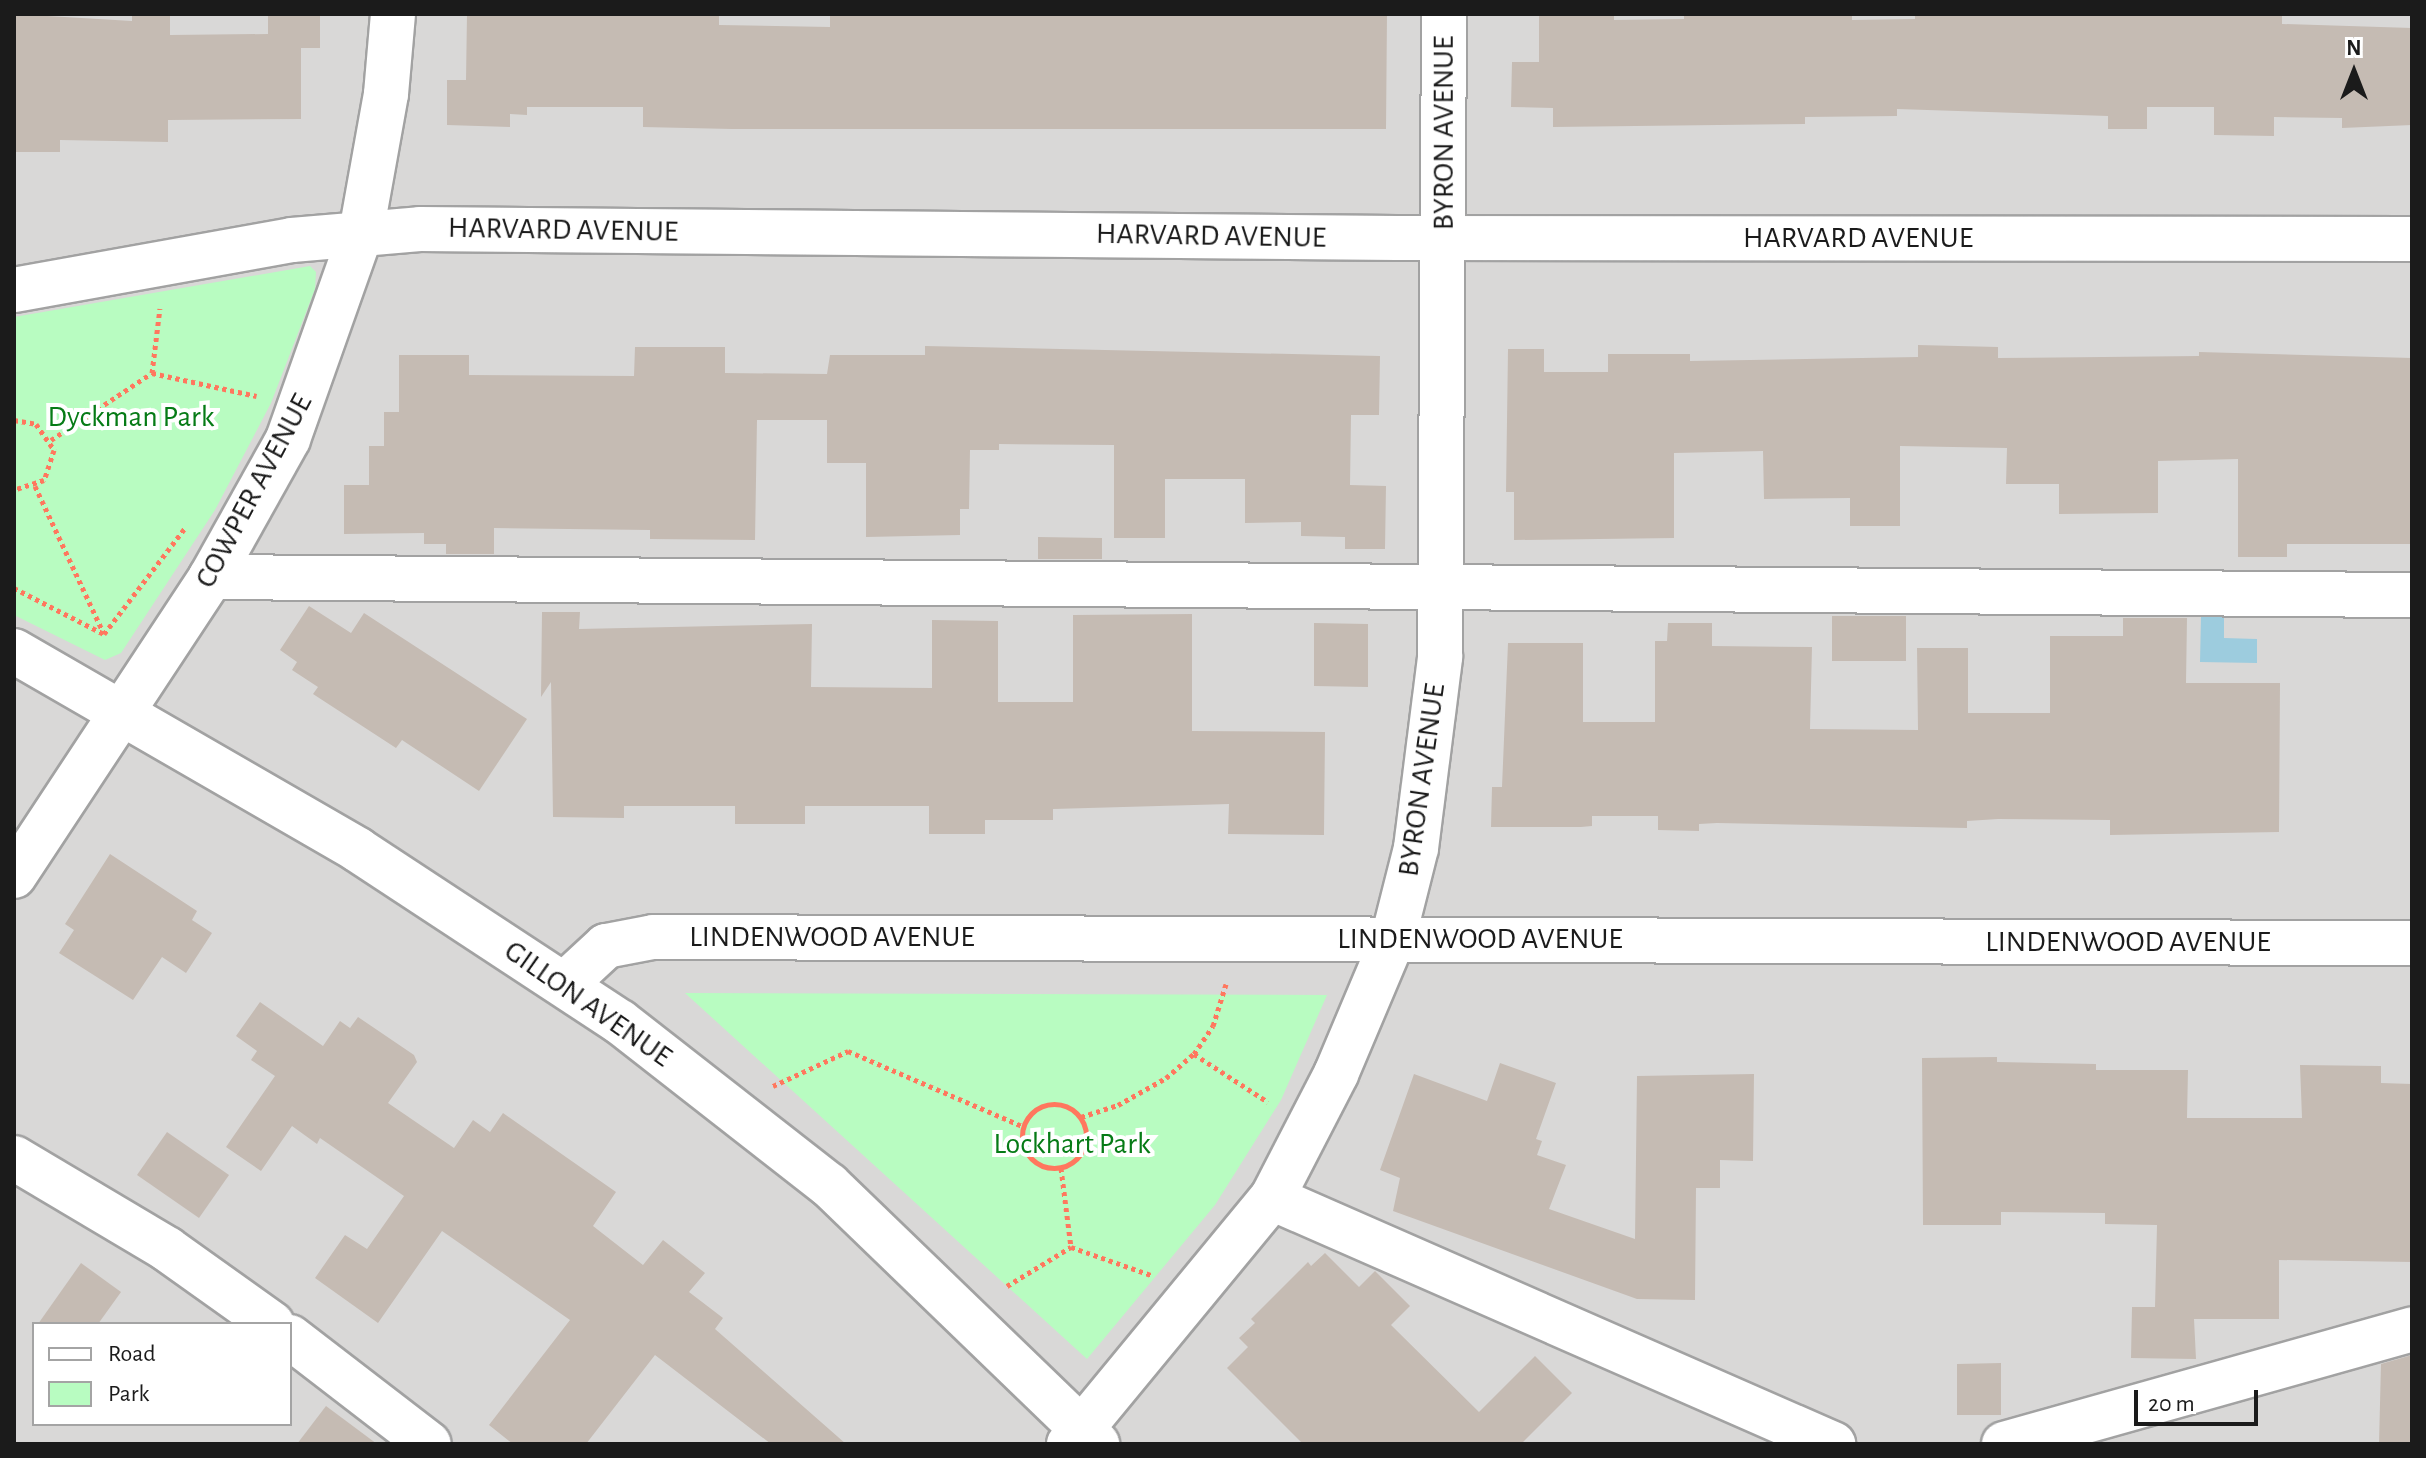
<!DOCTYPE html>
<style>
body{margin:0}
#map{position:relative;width:2426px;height:1458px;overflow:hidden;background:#ede9df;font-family:"Alegreya Sans",sans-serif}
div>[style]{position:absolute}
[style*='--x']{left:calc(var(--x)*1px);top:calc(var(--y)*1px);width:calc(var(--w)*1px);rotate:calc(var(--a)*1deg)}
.residential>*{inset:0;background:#d9d8d7}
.park>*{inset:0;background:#b8fcc1}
.water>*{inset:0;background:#9dccde}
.building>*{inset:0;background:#c5bbb3}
.path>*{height:5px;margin-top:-2.5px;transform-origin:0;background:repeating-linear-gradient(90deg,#ff775e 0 4px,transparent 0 8px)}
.path>.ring{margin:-2.5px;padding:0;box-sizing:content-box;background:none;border:5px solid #ff775e;border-radius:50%}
.roads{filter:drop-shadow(2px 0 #a2a2a2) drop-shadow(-2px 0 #a2a2a2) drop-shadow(0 2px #a2a2a2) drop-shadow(0 -2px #a2a2a2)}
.minor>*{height:44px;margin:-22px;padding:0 22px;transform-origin:22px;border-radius:22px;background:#fff}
span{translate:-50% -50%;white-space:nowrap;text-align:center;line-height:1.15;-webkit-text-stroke:8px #fff;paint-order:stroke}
.street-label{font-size:30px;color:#1b1b1b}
.park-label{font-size:30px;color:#067b16}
.frame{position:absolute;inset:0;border:16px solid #1b1b1b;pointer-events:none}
.legend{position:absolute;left:32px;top:1322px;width:260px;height:104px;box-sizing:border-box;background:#fff;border:2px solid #a4a4a4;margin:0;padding:10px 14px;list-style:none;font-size:24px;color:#1b1b1b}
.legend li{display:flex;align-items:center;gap:16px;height:40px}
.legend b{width:40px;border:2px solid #a4a4a4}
.north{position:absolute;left:2314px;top:32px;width:80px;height:80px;-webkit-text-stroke:6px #fff;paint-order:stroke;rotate:0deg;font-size:22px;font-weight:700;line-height:32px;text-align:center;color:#1b1b1b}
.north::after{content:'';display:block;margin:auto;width:28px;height:36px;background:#1b1b1b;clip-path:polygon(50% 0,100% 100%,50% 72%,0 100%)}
.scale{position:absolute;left:2134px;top:1390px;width:124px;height:36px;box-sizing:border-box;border:4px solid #1b1b1b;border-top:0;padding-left:10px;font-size:24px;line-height:28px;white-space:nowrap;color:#1b1b1b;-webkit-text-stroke:6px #fff;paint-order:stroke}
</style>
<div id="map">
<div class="residential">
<i style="clip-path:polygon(evenodd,14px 14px,2412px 14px,2412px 1444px,14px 1444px,14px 14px,34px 1324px,290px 1324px,290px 1424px,34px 1424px,34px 1324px)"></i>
</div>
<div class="park">
<i style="clip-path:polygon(310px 266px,316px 272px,315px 289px,271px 403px,215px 510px,121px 653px,105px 660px,14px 615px,14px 317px)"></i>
<i style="clip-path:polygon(685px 993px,1327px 995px,1281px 1100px,1215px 1205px,1087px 1359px)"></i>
</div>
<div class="water">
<i style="clip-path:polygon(2201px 616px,2224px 617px,2224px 638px,2257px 639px,2257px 663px,2200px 662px)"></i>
</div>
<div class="building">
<i style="clip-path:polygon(14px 14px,132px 21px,132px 14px,170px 14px,170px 35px,268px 34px,268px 14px,320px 14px,320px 48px,301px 48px,301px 119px,168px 120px,168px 142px,60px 140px,60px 152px,14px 152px)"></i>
<i style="clip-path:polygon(467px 14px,719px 14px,719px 25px,830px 27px,830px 14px,1387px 14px,1386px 129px,732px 129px,643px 127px,643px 107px,527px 107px,527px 115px,510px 114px,510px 127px,447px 125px,447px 80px,466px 80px)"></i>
<i style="clip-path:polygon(1539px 14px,1614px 14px,1614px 20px,1684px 19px,1684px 14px,1852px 14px,1852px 20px,1915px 19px,1915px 14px,2282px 14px,2282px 24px,2412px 28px,2412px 125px,2342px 128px,2342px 118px,2274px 117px,2274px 136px,2214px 135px,2214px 107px,2147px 107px,2147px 129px,2108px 129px,2108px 116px,1897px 109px,1897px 116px,1805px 117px,1805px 124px,1553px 127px,1553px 108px,1511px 107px,1512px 62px,1539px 62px)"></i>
<i style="clip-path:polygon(1918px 345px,1998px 347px,1998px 358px,2199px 356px,2199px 352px,2412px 358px,2412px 544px,2287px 544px,2287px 557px,2238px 557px,2238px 459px,2158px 461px,2158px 513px,2059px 514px,2059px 484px,2006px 484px,2007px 448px,1900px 446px,1900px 526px,1850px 526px,1850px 498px,1764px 499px,1763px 451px,1674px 453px,1674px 538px,1514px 540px,1514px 492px,1506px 492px,1508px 349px,1544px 349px,1544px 372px,1608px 372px,1608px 354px,1690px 354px,1690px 361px,1918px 357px)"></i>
<i style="clip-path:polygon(925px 346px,1380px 356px,1379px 415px,1351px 415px,1350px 485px,1386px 486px,1385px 549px,1345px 549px,1345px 537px,1301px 536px,1301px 522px,1245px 523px,1245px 479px,1165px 479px,1165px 538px,1114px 538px,1114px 445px,999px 444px,999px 450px,970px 450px,969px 509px,960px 509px,960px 535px,866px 537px,866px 463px,827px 463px,827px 420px,757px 420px,755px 540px,650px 539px,650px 530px,494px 528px,494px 554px,446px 554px,446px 544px,424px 544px,424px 533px,344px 534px,344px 485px,369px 485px,369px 446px,384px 446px,384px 412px,399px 412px,399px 355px,469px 355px,469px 375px,634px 376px,635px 347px,725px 347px,725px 373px,827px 374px,830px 355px,925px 355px)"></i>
<i style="clip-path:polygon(1038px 537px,1102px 538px,1102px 559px,1038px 559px)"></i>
<i style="clip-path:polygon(309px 606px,351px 633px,364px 613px,527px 719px,479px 791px,402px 740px,396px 748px,313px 694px,318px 687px,292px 670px,297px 662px,280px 650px)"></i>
<i style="clip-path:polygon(542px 612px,580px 612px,579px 629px,812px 624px,811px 687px,932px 688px,932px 620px,998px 621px,998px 702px,1073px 702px,1073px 615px,1192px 614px,1192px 731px,1325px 732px,1324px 835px,1228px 834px,1229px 804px,1053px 809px,1053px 820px,985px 820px,985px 834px,929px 834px,929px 806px,805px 806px,805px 824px,735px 824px,735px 806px,624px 806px,624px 818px,553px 817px,551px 682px,541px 697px)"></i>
<i style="clip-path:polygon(1832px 616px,1906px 616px,1906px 661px,1832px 661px)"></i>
<i style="clip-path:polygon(2123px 618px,2187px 618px,2186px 683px,2280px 683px,2279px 832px,2110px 835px,2110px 820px,1998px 819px,1967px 821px,1967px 828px,1717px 823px,1699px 824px,1699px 831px,1658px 830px,1658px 816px,1592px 816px,1592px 826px,1581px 827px,1491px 827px,1492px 787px,1502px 787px,1508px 643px,1583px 643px,1583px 722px,1655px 722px,1655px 641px,1667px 641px,1668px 623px,1712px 623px,1712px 646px,1812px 647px,1810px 729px,1918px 730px,1917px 648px,1968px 648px,1968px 713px,2050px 713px,2050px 636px,2123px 636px)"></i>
<i style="clip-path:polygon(1314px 623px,1368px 624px,1368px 687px,1314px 686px)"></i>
<i style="clip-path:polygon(110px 854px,197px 911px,192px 920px,212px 933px,186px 973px,162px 957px,133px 1000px,59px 953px,74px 930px,65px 924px)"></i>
<i style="clip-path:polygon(260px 1002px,323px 1046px,340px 1021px,350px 1028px,358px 1017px,414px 1055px,417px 1062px,388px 1103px,454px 1148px,473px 1120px,490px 1132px,503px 1113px,616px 1192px,593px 1226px,643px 1265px,663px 1240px,705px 1273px,689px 1292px,723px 1318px,715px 1329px,846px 1444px,771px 1444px,655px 1355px,586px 1444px,513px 1444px,489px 1425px,570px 1320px,442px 1231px,378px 1323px,315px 1278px,345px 1235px,367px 1249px,404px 1196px,320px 1138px,317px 1144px,292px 1126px,261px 1171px,226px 1147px,275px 1076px,251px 1060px,257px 1051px,236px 1036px)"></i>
<i style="clip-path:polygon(1997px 1057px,1997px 1062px,2096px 1064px,2096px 1070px,2188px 1070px,2187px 1118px,2302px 1118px,2300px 1065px,2381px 1066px,2381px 1083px,2412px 1084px,2412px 1262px,2279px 1260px,2279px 1319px,2194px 1319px,2196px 1359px,2131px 1358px,2132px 1307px,2155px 1307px,2157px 1225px,2105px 1224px,2105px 1213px,2001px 1212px,2001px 1225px,1923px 1225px,1922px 1058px)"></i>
<i style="clip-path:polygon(1500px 1063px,1556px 1083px,1536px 1139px,1542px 1141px,1537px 1155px,1566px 1165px,1549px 1209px,1635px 1239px,1637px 1076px,1754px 1074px,1753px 1161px,1720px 1160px,1720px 1188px,1696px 1188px,1695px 1300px,1637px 1299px,1393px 1211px,1400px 1178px,1380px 1170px,1414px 1074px,1487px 1101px)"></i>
<i style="clip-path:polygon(167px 1132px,229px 1175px,199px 1218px,137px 1175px)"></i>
<i style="clip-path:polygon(1325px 1253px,1359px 1287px,1375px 1271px,1410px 1306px,1391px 1325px,1479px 1412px,1535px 1356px,1572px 1393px,1521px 1444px,1303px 1444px,1227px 1368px,1248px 1347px,1239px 1338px,1255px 1323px,1251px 1319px,1308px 1262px,1311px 1266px)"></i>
<i style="clip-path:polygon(81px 1263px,121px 1292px,98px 1324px,38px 1324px)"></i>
<i style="clip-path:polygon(2412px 1355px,2412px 1444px,2379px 1444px,2381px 1364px)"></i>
<i style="clip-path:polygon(2001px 1363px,2001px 1415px,1957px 1415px,1957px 1364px)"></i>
<i style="clip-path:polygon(326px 1406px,377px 1444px,297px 1444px)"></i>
</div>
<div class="path">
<i style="--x:152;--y:373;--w:107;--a:12.4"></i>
<i style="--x:14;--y:420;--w:22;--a:10"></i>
<i style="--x:36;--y:424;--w:32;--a:55"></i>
<i style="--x:54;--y:450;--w:32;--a:108"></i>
<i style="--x:44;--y:480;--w:32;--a:162"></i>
<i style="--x:51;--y:440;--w:121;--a:-33.6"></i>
<i style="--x:152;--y:373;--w:65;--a:-83"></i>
<i style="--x:35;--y:486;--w:163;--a:65"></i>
<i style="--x:14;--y:588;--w:101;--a:27.1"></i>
<i style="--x:104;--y:634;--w:133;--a:-52.6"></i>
<i style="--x:1194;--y:1054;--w:34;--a:-56"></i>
<i style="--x:1213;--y:1026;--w:44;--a:-72.8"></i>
<i style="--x:773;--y:1086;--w:83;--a:-25"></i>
<i style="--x:848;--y:1051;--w:189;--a:23.3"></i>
<i class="ring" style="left:1022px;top:1104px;width:59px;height:59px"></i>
<i style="--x:1081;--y:1117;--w:39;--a:-18"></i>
<i style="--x:1118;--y:1105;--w:55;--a:-29.4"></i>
<i style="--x:1166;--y:1078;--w:37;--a:-41"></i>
<i style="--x:1194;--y:1054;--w:88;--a:33"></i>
<i style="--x:1061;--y:1168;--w:80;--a:82.8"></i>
<i style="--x:1071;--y:1247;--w:85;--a:19.3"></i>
<i style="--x:1007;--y:1286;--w:75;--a:-31.4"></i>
</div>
<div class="roads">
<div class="minor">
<i style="--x:14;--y:290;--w:282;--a:-10.2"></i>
<i style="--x:292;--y:240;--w:128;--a:-4.9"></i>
<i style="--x:420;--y:229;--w:977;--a:0.53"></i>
<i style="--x:1397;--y:238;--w:1015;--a:0.06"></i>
<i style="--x:211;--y:577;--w:2201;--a:0.47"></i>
<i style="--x:14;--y:651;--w:397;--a:30"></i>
<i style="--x:358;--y:850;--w:313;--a:33.3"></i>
<i style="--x:620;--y:1022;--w:265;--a:38"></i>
<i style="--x:829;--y:1185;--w:373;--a:44"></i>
<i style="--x:14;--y:876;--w:358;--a:-56.6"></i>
<i style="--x:211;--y:577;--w:158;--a:-60.8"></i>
<i style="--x:288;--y:439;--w:219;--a:-70.5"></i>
<i style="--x:361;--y:233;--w:141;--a:-79.8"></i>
<i style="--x:386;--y:94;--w:80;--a:-85"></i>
<i style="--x:565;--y:984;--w:56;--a:-42.8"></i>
<i style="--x:606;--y:946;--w:48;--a:-10.8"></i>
<i style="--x:653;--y:937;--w:1759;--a:0.2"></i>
<i style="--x:14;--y:1158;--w:178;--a:30.7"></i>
<i style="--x:167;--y:1249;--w:129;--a:35.5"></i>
<i style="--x:1272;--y:1198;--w:613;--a:23.68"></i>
<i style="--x:290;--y:1337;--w:175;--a:37.6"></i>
<i style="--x:1069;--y:1444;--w:319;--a:-50.5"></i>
<i style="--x:1272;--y:1198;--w:140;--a:-62.7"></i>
<i style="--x:1336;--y:1074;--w:147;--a:-67.1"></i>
<i style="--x:1393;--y:939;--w:94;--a:-75.8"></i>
<i style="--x:1416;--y:848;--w:193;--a:-82.8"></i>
<i style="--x:1440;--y:657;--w:643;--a:-89.64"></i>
<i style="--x:2004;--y:1444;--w:424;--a:-15.7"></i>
</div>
</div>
<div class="street-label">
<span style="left:1444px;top:133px;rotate:-90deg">BYRON AVENUE</span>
<span style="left:563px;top:230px;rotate:1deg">HARVARD AVENUE</span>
<span style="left:1211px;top:236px;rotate:1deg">HARVARD AVENUE</span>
<span style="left:1858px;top:238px">HARVARD AVENUE</span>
<span style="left:254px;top:491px;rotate:-62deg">COWPER AVENUE</span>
<span style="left:1422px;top:780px;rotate:-82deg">BYRON AVENUE</span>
<span style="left:832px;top:937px">LINDENWOOD AVENUE</span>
<span style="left:1480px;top:939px">LINDENWOOD AVENUE</span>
<span style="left:2128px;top:942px">LINDENWOOD AVENUE</span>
<span style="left:588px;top:1004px;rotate:35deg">GILLON AVENUE</span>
</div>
<div class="park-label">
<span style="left:131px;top:417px">Dyckman Park</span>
<span style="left:1072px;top:1144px">Lockhart Park</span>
</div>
<div class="frame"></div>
<ul class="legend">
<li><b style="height:10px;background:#fff"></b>Road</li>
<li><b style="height:22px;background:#b8fcc1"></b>Park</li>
</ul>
<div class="north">N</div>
<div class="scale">20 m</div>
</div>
